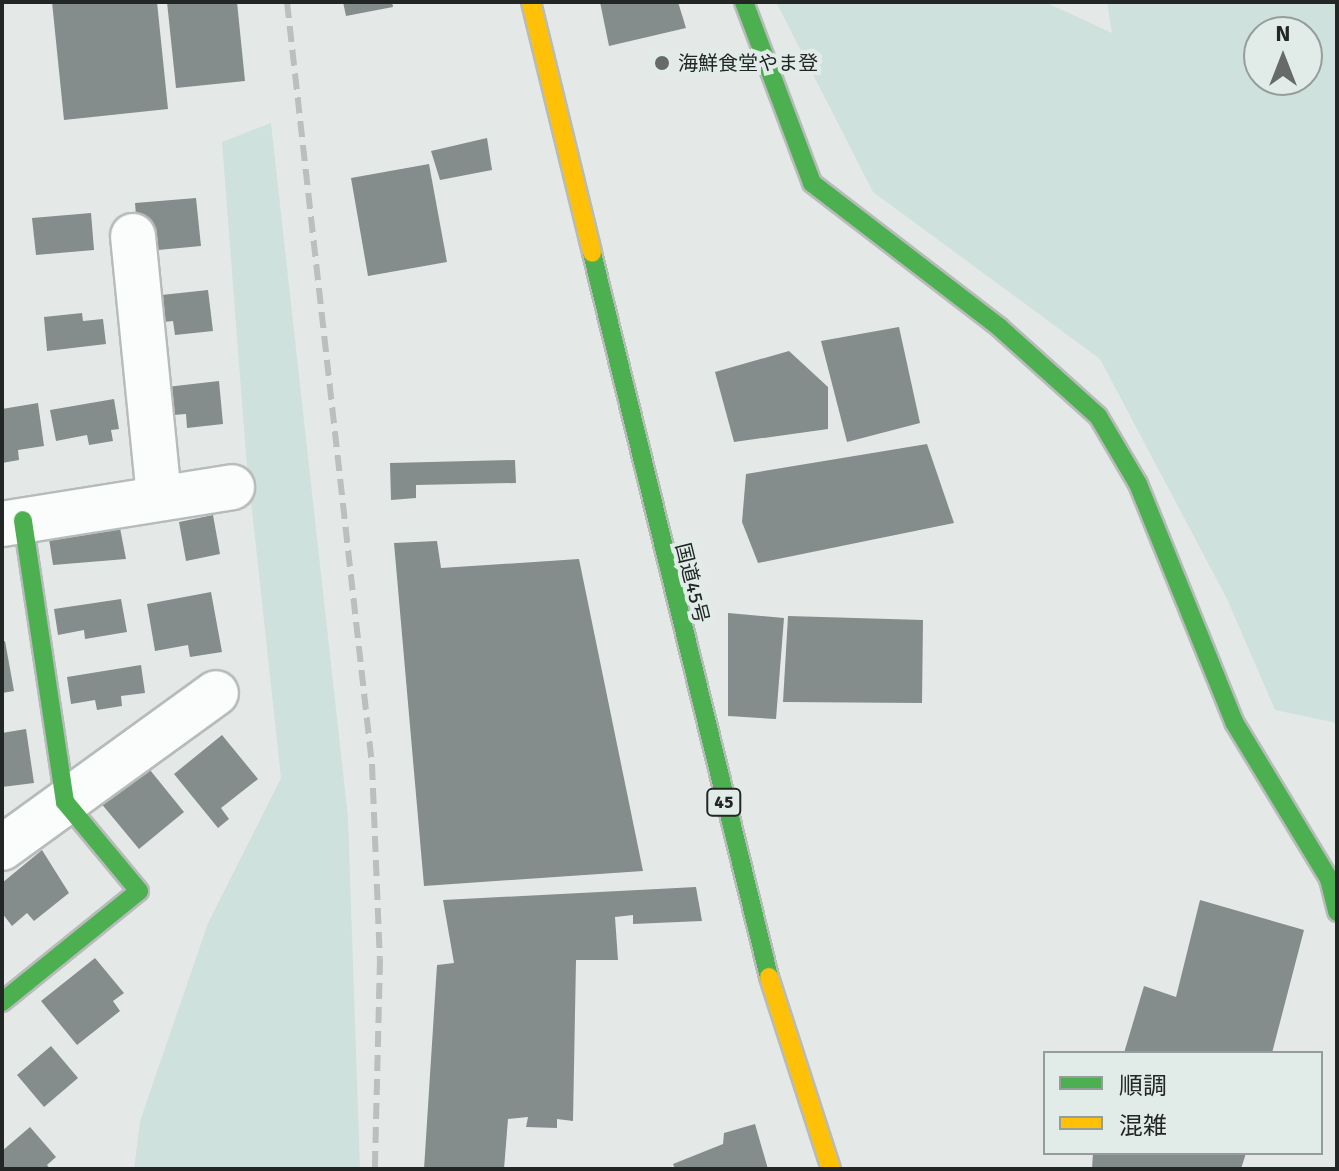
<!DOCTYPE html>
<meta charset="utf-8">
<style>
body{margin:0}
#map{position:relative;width:1339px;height:1171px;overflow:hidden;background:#e4e9e8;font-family:Signika,"Noto Sans JP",sans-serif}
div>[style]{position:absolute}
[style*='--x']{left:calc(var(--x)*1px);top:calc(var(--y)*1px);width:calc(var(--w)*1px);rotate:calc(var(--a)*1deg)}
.green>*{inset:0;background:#cfe1dc}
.building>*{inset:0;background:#848d8b}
.roads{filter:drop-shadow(2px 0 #b7bbba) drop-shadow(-2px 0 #b7bbba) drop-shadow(0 2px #b7bbba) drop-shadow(0 -2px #b7bbba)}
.street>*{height:44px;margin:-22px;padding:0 22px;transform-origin:22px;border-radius:22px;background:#fbfcfc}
.fast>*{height:18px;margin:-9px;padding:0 9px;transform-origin:9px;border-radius:9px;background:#4caf50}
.slow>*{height:18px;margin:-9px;padding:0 9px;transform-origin:9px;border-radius:9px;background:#ffc107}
.rail>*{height:6px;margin-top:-3px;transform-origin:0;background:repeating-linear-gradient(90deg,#bdbebe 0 16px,transparent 0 24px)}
.dots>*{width:22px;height:22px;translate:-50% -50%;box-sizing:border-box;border:4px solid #e1ece9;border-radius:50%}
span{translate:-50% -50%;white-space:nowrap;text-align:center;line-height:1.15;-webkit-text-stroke:8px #e1ece9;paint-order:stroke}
.shield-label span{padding:2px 6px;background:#e1ece9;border:2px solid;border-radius:6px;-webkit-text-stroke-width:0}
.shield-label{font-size:18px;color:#222625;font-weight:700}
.poi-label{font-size:20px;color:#222625}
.left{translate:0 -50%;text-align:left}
.street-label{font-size:20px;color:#222625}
.frame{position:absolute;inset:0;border:4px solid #222625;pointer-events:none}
.legend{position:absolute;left:1043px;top:1051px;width:280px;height:104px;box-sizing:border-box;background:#e1ece9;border:2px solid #959d9b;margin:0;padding:10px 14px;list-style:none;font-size:24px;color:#222625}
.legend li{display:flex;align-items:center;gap:16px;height:40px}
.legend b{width:40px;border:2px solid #959d9b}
.north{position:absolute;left:1243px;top:16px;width:80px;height:80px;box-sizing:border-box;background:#e1ece9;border:2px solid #959d9b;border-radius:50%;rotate:0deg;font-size:22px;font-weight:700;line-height:32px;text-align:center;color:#222625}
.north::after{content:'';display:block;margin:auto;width:28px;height:36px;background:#666a69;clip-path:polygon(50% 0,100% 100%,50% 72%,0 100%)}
</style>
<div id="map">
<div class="green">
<i style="clip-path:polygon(evenodd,776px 2px,1045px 2px,1112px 33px,1107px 2px,1337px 2px,1337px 723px,1275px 710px,1227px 599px,1100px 359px,873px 192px,776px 2px,1259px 32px,1307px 32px,1307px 80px,1259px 80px,1259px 32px)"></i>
<i style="clip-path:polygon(271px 123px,348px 817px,360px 1169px,134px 1169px,140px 1121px,208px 923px,281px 778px,246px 455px,222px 142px)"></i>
</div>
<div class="building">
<i style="clip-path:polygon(52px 2px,157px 2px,168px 109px,64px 120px)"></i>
<i style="clip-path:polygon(167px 2px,237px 2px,245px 81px,176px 88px)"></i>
<i style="clip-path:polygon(343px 2px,392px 2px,393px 7px,346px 16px)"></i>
<i style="clip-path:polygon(600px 2px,678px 2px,686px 28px,609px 46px)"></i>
<i style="clip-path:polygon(487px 138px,492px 170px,440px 180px,431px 151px)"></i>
<i style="clip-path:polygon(429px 164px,447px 262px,368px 276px,351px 178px)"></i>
<i style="clip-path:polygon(196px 198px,201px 246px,158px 250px,157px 238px,138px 240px,135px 203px)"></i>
<i style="clip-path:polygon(91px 213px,94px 250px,36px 255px,32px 218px)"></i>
<i style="clip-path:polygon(208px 290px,213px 331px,175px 335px,173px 321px,146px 324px,143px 297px)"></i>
<i style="clip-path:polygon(82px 313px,83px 321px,103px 319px,106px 344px,47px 351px,44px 317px)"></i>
<i style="clip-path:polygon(899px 327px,920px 423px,847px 442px,821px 341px)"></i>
<i style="clip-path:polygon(789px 351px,828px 387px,828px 429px,734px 442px,715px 372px)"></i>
<i style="clip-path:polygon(219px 381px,223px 424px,187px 428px,186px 414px,161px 416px,158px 388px)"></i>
<i style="clip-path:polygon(114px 399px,119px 429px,111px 430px,113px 441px,89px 445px,87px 435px,56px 441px,50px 410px)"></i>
<i style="clip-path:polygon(38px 403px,44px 446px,18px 450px,19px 460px,2px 463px,2px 409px)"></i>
<i style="clip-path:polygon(927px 444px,954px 523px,758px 563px,742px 522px,746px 474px)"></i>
<i style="clip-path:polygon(515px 460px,516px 483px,416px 485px,416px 498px,391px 500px,390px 463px)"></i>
<i style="clip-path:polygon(213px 515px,220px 554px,186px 561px,179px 522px)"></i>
<i style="clip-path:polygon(120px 528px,126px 559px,53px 565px,49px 539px)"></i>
<i style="clip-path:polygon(437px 541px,441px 568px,579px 559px,643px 871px,424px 886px,394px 543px)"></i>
<i style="clip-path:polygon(211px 592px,222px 652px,190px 657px,188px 645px,155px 651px,147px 604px)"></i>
<i style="clip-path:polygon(121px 599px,127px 632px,85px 639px,84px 630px,58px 635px,54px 609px)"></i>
<i style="clip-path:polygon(728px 613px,784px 618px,776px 719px,728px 716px)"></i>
<i style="clip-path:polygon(788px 616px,923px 620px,922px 703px,783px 702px)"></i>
<i style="clip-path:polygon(5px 641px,14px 691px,2px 693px,2px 642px)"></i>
<i style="clip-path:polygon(141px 665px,145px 693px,121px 696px,122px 706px,97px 710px,95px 700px,71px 704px,67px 677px)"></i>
<i style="clip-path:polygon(26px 729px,34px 783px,2px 787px,2px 733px)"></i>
<i style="clip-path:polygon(222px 735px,258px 779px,221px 808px,229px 819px,218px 828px,174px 774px)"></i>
<i style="clip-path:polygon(146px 765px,184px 812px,139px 849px,100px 802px)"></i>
<i style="clip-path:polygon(42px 850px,69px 893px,34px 921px,27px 913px,12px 926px,2px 913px,2px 883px)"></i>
<i style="clip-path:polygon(696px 887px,702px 921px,633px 924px,633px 915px,615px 917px,618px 960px,576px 960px,573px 1121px,557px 1119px,557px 1128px,526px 1127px,528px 1117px,508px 1119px,504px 1169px,424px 1169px,437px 965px,454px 963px,443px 900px)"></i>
<i style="clip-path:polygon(1200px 900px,1304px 930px,1272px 1053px,1124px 1053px,1144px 986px,1176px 997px)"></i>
<i style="clip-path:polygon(95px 958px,124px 993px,113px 1001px,120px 1011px,77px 1045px,41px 1001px)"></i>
<i style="clip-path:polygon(51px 1046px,78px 1078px,44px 1107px,17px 1075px)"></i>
<i style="clip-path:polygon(755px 1124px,768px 1169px,675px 1169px,673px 1164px,723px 1144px,724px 1133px)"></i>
<i style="clip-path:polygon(30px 1127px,56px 1157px,47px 1165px,50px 1169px,2px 1169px,2px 1151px)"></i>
<i style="clip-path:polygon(1093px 1153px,1246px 1153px,1241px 1169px,1092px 1169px)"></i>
</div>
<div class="roads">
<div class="street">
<i style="--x:133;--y:236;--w:262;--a:84.3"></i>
<i style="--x:2;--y:524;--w:233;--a:-9.1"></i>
<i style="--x:2;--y:848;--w:264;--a:-35.9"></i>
</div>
<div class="fast">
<i style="--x:744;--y:2;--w:193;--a:69.4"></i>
<i style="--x:812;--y:183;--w:236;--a:37.6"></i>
<i style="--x:999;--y:327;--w:133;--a:42"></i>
<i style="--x:1098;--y:416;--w:79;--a:59.5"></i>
<i style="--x:1138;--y:484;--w:257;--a:68"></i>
<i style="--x:1234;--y:722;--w:184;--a:58.8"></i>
<i style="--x:1329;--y:879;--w:34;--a:76"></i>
<i style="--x:592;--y:253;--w:745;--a:76.26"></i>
<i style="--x:2;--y:1002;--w:176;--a:-39"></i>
<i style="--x:139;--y:891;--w:116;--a:-129.7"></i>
<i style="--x:65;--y:802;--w:285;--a:-98.5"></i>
</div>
<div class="slow">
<i style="--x:531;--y:2;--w:258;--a:76.3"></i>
<i style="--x:769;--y:977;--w:202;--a:72.1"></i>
</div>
</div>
<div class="rail">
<i style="--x:287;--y:2;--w:767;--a:83.64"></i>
<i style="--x:372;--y:764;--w:195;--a:87.7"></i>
<i style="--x:380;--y:959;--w:210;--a:91.4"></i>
</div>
<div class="dots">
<i style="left:662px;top:63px;background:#666a69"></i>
</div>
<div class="shield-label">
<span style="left:724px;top:802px">45</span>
</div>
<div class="poi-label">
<span class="left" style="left:678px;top:63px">海鮮食堂やま登</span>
</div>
<div class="street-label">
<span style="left:692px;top:583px;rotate:76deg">国道45号</span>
</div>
<div class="frame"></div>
<ul class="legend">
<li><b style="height:10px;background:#4caf50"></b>順調</li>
<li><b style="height:10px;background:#ffc107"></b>混雑</li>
</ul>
<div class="north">N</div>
</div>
